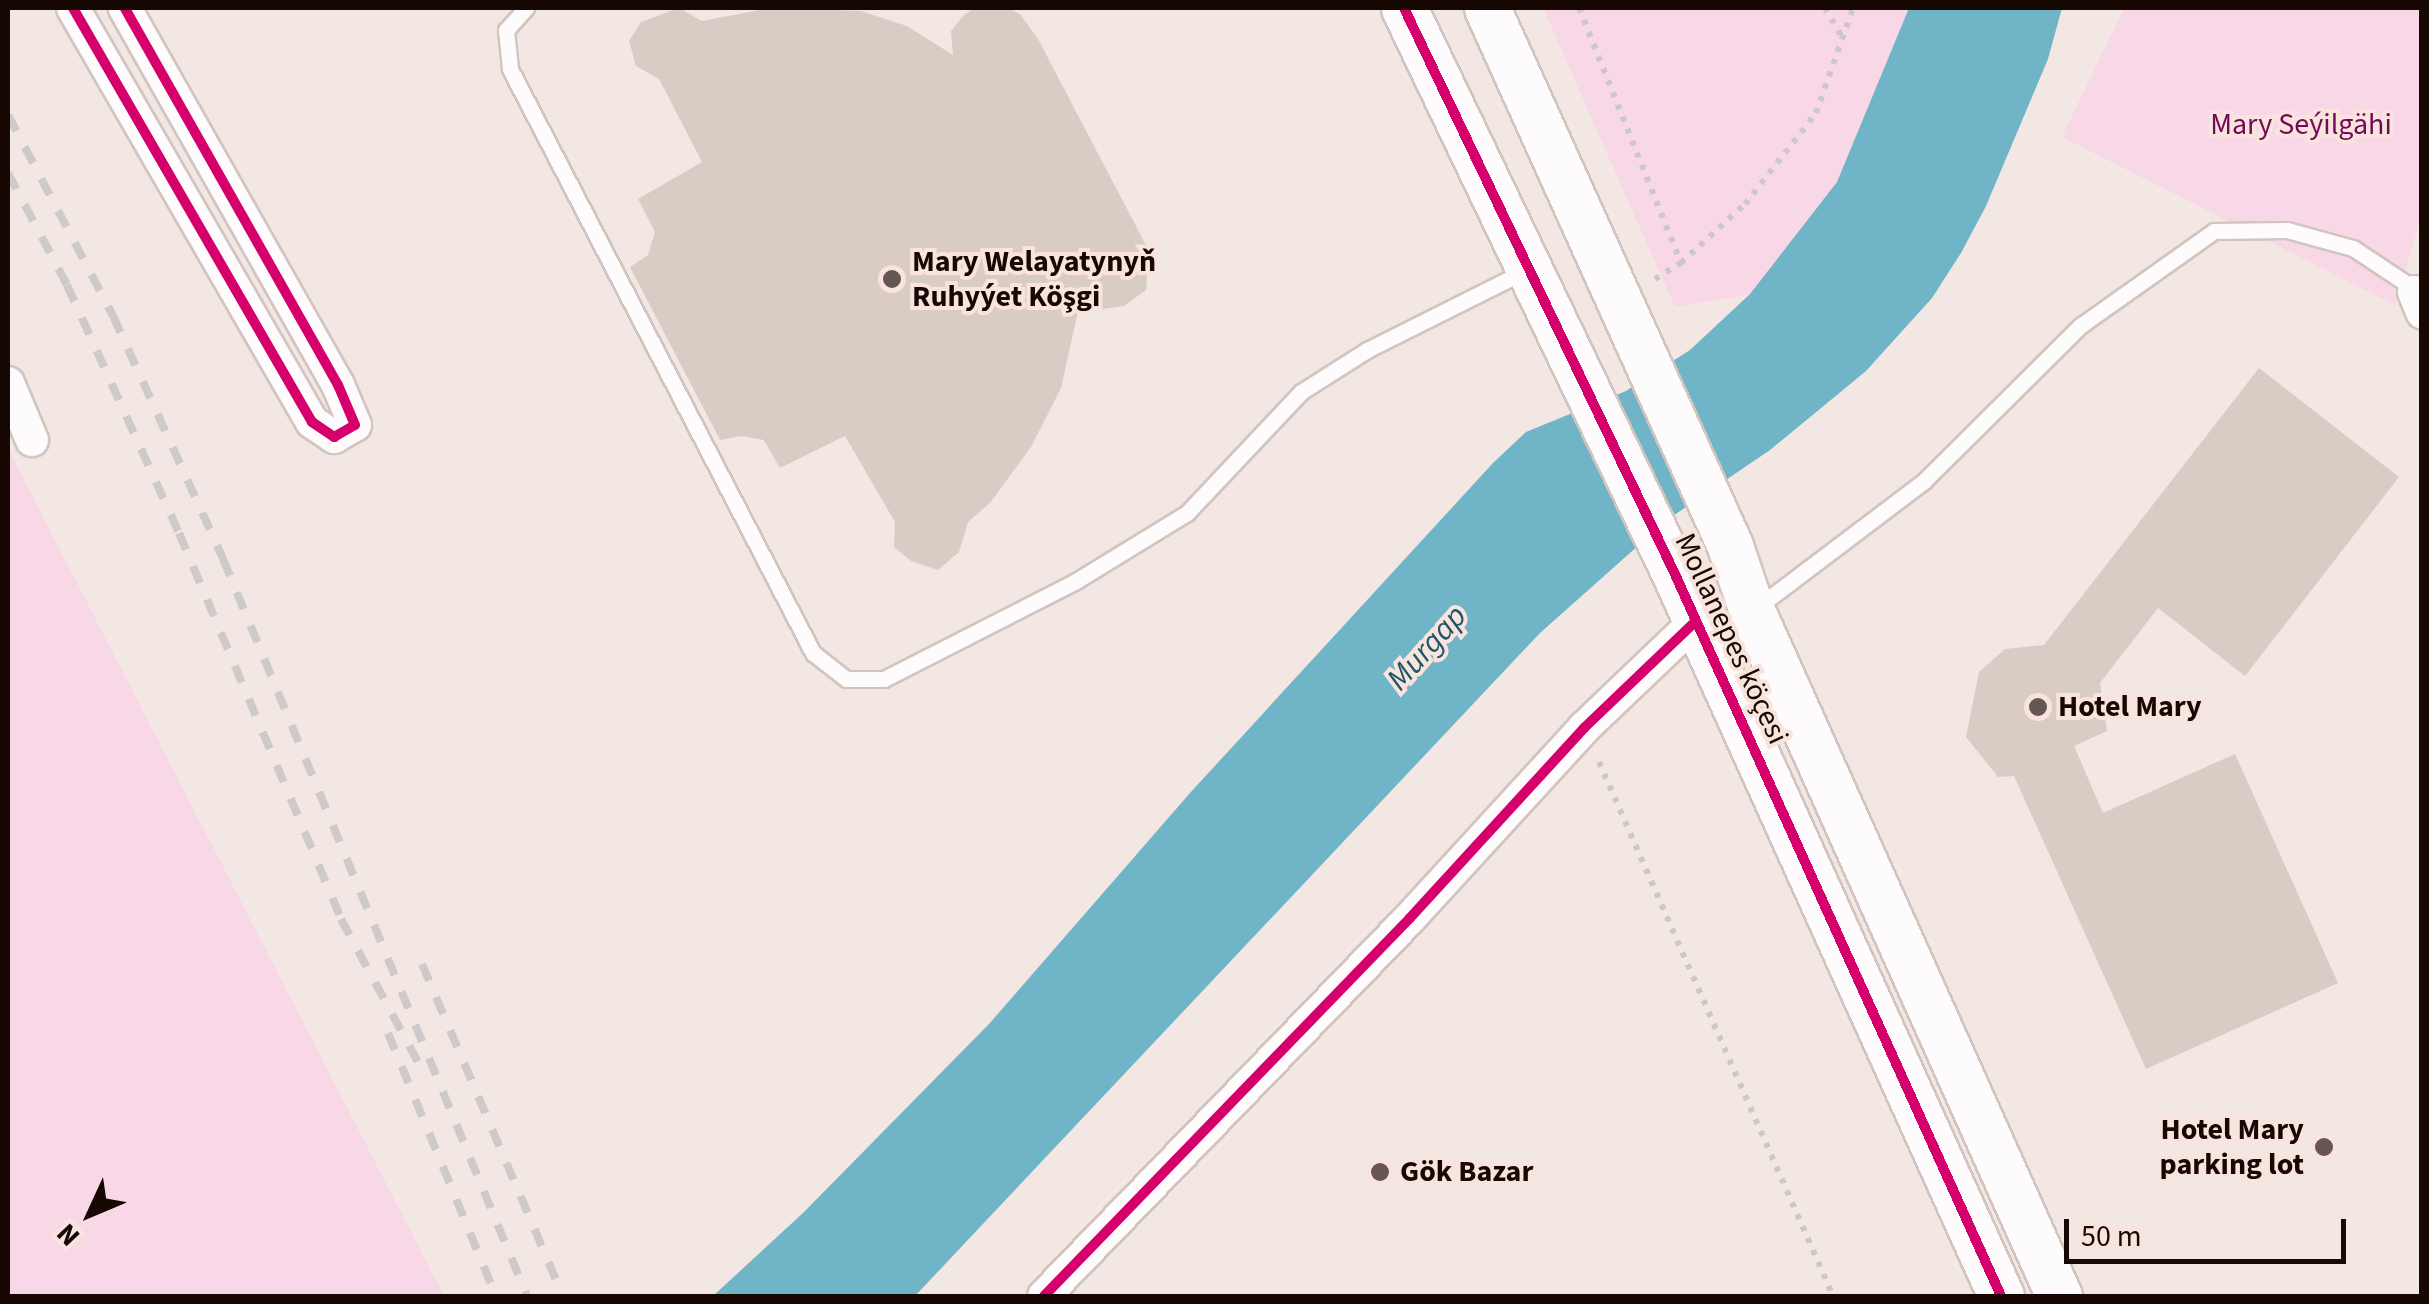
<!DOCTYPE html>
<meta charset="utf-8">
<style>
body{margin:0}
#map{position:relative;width:2429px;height:1304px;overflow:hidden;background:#f2e7e3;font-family:"Source Sans 3",sans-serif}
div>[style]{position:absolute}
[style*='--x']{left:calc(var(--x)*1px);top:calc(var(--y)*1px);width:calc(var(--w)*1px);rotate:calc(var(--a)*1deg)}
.green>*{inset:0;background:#f8d7e6}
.water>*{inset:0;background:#70b4c8}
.building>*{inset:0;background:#d8ccc4}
.path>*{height:6px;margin-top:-3px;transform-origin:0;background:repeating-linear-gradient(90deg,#cbc8c6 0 5px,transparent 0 13px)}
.roads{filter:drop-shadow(2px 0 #d2c4bf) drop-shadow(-2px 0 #d2c4bf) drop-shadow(0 2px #d2c4bf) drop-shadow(0 -2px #d2c4bf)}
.lane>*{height:15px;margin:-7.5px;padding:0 7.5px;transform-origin:7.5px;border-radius:7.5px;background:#fdfbfb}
.street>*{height:32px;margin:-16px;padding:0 16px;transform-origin:16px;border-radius:16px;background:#fdfbfb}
.secondary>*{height:45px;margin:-22.5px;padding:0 22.5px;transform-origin:22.5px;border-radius:22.5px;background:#fdfbfb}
.rail>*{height:8px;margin-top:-4px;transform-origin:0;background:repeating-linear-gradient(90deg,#cdcac9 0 18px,transparent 0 36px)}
.cycleway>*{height:10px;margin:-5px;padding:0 5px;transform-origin:5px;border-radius:5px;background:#d6006c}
.dots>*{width:28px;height:28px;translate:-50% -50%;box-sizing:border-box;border:5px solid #f8e4dd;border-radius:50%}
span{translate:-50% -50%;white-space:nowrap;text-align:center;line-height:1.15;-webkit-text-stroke:8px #f8e4dd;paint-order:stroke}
.park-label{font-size:30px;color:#740859}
.poi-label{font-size:30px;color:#170804;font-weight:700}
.left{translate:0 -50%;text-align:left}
.right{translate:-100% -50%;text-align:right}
.street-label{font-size:30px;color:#170804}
.water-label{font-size:32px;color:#205667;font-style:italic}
.frame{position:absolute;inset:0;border:10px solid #170804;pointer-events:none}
.north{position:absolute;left:40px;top:1164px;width:100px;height:100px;-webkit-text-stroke:8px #f8e4dd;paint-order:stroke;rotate:226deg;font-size:28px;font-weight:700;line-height:40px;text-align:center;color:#170804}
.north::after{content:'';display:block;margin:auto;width:35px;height:45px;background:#170804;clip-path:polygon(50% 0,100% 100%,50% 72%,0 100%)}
.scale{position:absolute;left:2064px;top:1219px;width:282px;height:45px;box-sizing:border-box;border:5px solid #170804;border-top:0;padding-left:12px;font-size:30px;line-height:35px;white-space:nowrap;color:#170804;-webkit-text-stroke:8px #f8e4dd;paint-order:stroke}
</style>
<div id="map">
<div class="green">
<i style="clip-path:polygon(1543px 8px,1909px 8px,1837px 182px,1798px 235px,1750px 294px,1675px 307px)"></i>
<i style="clip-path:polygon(2124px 8px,2421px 8px,2421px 217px,2395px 305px,2062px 137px)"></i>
<i style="clip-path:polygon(8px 449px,444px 1296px,8px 1296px)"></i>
</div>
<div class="water">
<i style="clip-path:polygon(1909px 8px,2062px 8px,2048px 59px,1986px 206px,1961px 253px,1932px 298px,1866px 371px,1770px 450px,1667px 520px,1540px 633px,915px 1296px,713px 1296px,803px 1213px,989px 1024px,1190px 793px,1493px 463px,1526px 432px,1626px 391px,1690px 350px,1750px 294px,1837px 182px)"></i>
</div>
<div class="building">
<i style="clip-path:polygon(679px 8px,702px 21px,770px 8px,861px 11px,907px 26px,953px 55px,951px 31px,963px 16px,974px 8px,1009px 8px,1020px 14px,1038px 39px,1149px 251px,1146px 290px,1124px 306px,1095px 310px,1081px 298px,1061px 388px,1031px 447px,990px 503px,968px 522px,959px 552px,938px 570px,911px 561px,894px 547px,895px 522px,845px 436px,780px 468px,764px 440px,741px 436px,720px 440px,630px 267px,648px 255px,655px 232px,638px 199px,702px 162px,659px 79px,636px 66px,629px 41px,641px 22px)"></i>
<i style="clip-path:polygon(2259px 368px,2399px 477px,2245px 676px,2158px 608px,2100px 683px,2107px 731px,2074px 746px,2103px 813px,2235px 754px,2338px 983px,2146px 1069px,2014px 776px,1998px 777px,1966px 737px,1979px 672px,2005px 649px,2044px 645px)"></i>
</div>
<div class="path">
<i style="--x:1579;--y:8;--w:275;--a:68.2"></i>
<i style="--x:1825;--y:8;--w:34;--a:60"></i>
<i style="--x:1655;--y:279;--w:31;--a:-32"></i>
<i style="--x:1681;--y:263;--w:87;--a:-42.7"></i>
<i style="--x:1745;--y:204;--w:115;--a:-52"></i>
<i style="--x:1816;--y:113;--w:111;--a:-70.6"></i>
<i style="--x:1599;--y:762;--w:583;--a:66.34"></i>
</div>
<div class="roads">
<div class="lane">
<i style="--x:526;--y:8;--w:30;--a:132"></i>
<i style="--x:506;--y:30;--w:39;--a:84"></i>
<i style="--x:510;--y:69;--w:658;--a:62.58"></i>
<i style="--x:813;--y:653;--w:42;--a:38.2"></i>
<i style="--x:846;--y:679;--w:38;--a:0"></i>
<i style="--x:884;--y:679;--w:216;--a:-27"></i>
<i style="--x:1076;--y:581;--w:130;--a:-31.5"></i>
<i style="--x:1187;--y:513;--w:166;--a:-46.7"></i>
<i style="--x:1301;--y:392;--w:78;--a:-32.5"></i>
<i style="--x:1367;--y:350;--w:179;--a:-26.6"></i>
<i style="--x:1755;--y:609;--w:212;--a:-37.1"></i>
<i style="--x:1924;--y:481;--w:220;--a:-44.8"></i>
<i style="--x:2080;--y:326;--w:164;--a:-35.3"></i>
<i style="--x:2214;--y:231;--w:73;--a:-0.8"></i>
<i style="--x:2287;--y:230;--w:68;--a:15.3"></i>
<i style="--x:2353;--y:248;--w:79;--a:33.7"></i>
</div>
<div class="street">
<i style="--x:73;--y:8;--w:478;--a:60"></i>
<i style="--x:312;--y:422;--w:27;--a:34"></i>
<i style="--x:334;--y:437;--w:24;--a:-30"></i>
<i style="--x:355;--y:425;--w:43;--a:-113"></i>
<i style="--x:338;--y:385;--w:433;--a:-119.5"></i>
<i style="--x:2414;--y:292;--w:22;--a:68"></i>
<i style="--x:8;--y:383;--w:62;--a:67.2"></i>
<i style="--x:1044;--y:1296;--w:526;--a:-45.92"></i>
<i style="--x:1410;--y:918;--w:258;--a:-47.5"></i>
<i style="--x:1584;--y:728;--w:155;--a:-43.7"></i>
</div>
<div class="secondary">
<i style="--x:1404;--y:8;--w:625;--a:64.42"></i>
<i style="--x:1674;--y:572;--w:794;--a:65.69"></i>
<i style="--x:1487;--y:8;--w:590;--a:65.69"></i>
<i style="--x:1730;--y:546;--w:69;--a:71.3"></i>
<i style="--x:1752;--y:611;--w:751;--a:65.86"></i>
</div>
</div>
<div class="rail">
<i style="--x:8;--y:115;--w:227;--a:62.4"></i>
<i style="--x:113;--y:316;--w:267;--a:65.6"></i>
<i style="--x:223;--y:559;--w:797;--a:67.58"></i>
<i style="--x:8;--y:173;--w:127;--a:62.2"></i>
<i style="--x:67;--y:285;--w:272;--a:65.7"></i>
<i style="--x:179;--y:533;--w:419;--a:67.2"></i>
<i style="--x:341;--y:919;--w:165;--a:61.7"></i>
<i style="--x:422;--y:964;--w:361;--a:67"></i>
<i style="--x:388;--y:1033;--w:284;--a:67.7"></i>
</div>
<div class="cycleway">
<i style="--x:73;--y:8;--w:478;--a:60"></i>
<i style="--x:312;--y:422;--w:27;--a:34"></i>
<i style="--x:334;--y:437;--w:24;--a:-30"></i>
<i style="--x:355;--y:425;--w:43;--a:-113"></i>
<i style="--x:338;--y:385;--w:433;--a:-119.5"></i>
<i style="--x:1404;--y:8;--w:625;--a:64.42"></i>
<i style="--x:1674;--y:572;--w:794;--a:65.69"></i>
<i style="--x:1044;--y:1296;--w:526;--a:-45.92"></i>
<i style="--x:1410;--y:918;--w:258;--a:-47.5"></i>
<i style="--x:1584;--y:728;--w:155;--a:-43.7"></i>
</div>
<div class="dots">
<i style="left:892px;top:279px;background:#645652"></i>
<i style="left:2038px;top:707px;background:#645652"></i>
<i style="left:2324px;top:1147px;background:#645652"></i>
<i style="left:1380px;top:1172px;background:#645652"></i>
</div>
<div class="park-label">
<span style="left:2301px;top:125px">Mary Seýilgähi</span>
</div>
<div class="poi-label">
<span class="left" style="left:912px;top:279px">Mary Welayatynyň<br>Ruhyýet Köşgi</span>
<span class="left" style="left:2058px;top:707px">Hotel Mary</span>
<span class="right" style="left:2304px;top:1147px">Hotel Mary<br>parking lot</span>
<span class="left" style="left:1400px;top:1172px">Gök Bazar</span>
</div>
<div class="street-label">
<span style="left:1731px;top:639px;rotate:65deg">Mollanepes köçesi</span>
</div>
<div class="water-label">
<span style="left:1427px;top:648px;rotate:-48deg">Murgap</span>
</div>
<div class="frame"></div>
<div class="north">N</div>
<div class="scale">50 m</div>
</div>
